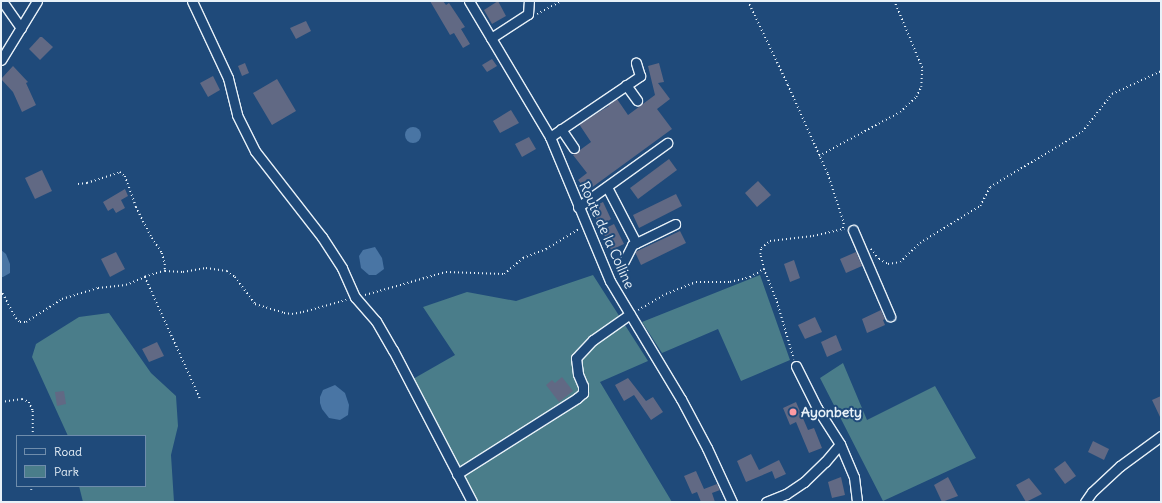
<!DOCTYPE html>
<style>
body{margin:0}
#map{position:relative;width:1162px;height:503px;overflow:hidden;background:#1f4a7a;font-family:Delius,sans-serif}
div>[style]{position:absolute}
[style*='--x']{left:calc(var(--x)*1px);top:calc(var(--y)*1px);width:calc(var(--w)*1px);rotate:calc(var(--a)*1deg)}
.green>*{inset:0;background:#4a7d8a}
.water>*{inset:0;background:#4975a4}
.round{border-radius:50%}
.building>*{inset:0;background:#616984}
.path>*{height:1.5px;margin-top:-0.75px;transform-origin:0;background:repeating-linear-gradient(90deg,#e8f1f8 0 1px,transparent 0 4px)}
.roads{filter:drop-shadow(1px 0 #e8f1f8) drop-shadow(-1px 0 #e8f1f8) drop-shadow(0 1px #e8f1f8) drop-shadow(0 -1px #e8f1f8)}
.minor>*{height:9px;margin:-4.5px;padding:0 4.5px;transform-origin:4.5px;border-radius:4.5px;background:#1f4a7a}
.dots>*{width:11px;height:11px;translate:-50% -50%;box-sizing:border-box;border:2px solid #1f4a7a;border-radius:50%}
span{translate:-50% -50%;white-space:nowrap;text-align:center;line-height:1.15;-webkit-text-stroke:4px #1f4a7a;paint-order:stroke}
.street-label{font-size:14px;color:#e8f1f8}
.poi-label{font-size:14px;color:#e8f1f8;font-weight:700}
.left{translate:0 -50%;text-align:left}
.frame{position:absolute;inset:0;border:2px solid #e8f1f8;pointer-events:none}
.legend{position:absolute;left:16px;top:435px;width:130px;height:52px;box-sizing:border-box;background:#1f4a7a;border:1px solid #6f8dac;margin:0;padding:5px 7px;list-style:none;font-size:12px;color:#e8f1f8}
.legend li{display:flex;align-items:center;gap:8px;height:20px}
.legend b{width:20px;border:1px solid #6f8dac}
</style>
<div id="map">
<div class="green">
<i style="clip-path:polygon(593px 275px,648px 361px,600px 382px,672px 502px,478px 502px,406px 383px,455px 355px,423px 307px,467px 292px,516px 301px)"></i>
<i style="clip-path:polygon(760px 275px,790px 360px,741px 381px,718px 329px,662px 353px,642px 322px)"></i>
<i style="clip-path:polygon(109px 313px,151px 373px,176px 396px,178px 426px,171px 455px,174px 502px,83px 502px,79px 486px,145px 486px,145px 436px,68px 436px,32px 357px,36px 344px,79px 317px)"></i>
<i style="clip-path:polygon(843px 363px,867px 420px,935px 386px,976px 458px,883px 501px,820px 378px)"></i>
</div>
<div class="water">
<i class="round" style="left:405px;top:127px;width:16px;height:16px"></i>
<i style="clip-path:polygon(375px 247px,382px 258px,384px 269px,376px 275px,369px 275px,361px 268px,359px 256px,363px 250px)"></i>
<i style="clip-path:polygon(1px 250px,6px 254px,10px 264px,10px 273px,3px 277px,1px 277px)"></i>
<i style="clip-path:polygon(335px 385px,345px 393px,349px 405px,348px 415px,340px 420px,329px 418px,322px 409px,320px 403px,320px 397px,323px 390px)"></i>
</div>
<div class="building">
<i style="clip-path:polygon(430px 1px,443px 1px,446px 5px,449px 3px,465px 27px,461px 29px,470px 44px,463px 48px,454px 33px,450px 35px)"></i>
<i style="clip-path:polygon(498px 1px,506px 16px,492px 24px,484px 10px)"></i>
<i style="clip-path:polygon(306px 21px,311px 31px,296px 39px,290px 28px)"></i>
<i style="clip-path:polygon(40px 37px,42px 37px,53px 47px,40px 60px,29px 49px)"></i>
<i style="clip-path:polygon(492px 59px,497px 66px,487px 72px,482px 65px)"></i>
<i style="clip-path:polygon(245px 63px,249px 73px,242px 76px,238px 66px)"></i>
<i style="clip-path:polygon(659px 63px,664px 82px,658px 83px,670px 99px,657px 109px,672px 129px,587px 191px,578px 180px,587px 173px,573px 155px,591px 142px,579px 124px,609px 106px,608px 105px,617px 99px,628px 115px,655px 95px,648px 66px)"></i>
<i style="clip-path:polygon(13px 66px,28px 82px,26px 83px,36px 105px,22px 112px,13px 92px,1px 79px)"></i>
<i style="clip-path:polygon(213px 76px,220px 90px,208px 97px,200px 83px)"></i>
<i style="clip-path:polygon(277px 79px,296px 111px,272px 125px,253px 93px)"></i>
<i style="clip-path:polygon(511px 110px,519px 123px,500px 133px,493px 121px)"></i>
<i style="clip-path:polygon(529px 137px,536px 149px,522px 157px,515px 144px)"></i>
<i style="clip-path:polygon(669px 159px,677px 170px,638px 199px,630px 188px)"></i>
<i style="clip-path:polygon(42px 170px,52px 191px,35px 199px,25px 178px)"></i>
<i style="clip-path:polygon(758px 181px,771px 195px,757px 207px,745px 193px)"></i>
<i style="clip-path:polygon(125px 189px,128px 196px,121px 200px,125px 208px,116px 213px,113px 208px,108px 211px,103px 202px)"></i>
<i style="clip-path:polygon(676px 194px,682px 206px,639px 228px,633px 215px)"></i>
<i style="clip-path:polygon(603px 202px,611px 219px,600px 227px,591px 208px)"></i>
<i style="clip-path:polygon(614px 224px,624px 244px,611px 250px,602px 230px)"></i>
<i style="clip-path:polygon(680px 231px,686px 243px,641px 265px,635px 252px)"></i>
<i style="clip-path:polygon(116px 252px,125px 269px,110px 277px,101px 259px)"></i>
<i style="clip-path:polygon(856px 252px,862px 266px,846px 273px,840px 259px)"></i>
<i style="clip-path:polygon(794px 260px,800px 278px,790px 282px,784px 264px)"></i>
<i style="clip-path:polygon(881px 310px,885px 319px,883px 320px,885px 325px,867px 333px,862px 319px)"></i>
<i style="clip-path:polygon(815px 317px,822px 332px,805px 339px,798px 325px)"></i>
<i style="clip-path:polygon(836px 335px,842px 350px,827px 357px,821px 342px)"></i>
<i style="clip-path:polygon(157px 342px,164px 356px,149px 362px,142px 349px)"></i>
<i style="clip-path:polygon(562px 377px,573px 391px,559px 402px,546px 385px,552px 380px,555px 383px)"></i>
<i style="clip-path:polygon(628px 378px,646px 401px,653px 397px,663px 412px,651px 420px,634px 395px,624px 401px,615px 385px)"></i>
<i style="clip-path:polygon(64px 391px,66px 404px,57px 406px,55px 392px)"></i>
<i style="clip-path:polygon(1161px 396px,1161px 419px,1152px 400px)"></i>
<i style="clip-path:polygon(796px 402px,808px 430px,814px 428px,822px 448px,809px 453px,796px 422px,790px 425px,783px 408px)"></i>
<i style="clip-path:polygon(1093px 441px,1109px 449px,1104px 460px,1088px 452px)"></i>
<i style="clip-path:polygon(751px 454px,759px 470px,779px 460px,786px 474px,775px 479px,772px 471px,746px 482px,737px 461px)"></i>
<i style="clip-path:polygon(1065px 461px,1076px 476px,1065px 484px,1054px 469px)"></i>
<i style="clip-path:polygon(696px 471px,704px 489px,717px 484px,720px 490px,712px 493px,715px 502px,701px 502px,697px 492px,692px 494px,684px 476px)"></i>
<i style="clip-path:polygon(841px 477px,845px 495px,832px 498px,828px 482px)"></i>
<i style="clip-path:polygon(948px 477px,958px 496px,942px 502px,934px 485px)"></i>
<i style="clip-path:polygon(1029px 478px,1042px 494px,1026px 502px,1016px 485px)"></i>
</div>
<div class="path">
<i style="--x:748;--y:1;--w:93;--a:64.5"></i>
<i style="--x:788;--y:85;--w:98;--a:65.8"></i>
<i style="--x:828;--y:174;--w:52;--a:71.9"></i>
<i style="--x:844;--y:223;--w:6;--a:99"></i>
<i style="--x:537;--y:14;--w:27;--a:-28"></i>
<i style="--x:819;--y:156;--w:92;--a:-28.5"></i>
<i style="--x:900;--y:112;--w:22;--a:-43"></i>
<i style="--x:916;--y:97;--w:11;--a:-63"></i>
<i style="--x:921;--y:87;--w:19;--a:-87"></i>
<i style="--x:922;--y:68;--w:73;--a:-112.7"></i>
<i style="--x:78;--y:184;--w:9;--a:-6"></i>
<i style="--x:87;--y:183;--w:35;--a:-18"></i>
<i style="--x:120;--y:172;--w:6;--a:39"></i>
<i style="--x:125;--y:176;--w:33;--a:70"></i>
<i style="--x:136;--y:207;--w:35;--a:63"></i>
<i style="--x:152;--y:238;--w:18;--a:56"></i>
<i style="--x:162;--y:253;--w:11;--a:75"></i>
<i style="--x:165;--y:264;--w:7;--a:90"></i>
<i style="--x:165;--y:271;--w:21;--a:163"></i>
<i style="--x:145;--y:277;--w:133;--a:65.6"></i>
<i style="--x:871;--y:249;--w:13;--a:51"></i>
<i style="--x:879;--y:259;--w:10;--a:29"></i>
<i style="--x:888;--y:264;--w:12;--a:-9"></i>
<i style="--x:900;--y:262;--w:28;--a:-44"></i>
<i style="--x:920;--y:243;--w:70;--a:-31.7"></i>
<i style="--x:980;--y:206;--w:21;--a:-62"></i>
<i style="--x:990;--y:187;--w:107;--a:-30.9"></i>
<i style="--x:1082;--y:132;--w:48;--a:-51.7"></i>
<i style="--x:1112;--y:94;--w:54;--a:-25.1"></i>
<i style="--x:764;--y:269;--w:31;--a:68"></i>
<i style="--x:776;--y:298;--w:64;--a:73.6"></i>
<i style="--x:165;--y:271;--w:18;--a:3"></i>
<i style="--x:183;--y:272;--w:23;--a:-10"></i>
<i style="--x:206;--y:268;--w:21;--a:8"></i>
<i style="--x:227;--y:271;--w:10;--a:37"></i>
<i style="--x:235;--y:277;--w:34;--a:53"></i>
<i style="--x:255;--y:304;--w:30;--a:17"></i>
<i style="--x:284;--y:313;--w:8;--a:7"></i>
<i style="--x:292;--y:314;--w:11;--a:-10"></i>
<i style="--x:303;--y:312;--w:45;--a:-15.6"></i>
<i style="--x:1;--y:290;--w:32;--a:62"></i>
<i style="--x:16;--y:318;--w:6;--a:45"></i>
<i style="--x:20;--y:322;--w:6;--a:0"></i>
<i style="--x:26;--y:322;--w:43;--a:-32.6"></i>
<i style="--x:62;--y:299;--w:38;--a:-17"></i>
<i style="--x:98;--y:288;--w:28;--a:-6"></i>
<i style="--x:126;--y:285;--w:21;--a:-23"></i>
<i style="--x:365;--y:295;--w:84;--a:-15.9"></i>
<i style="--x:446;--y:272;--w:58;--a:2"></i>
<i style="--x:504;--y:274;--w:25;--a:-40"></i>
<i style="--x:523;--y:258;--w:25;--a:-21"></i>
<i style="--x:546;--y:249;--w:39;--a:-31"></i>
<i style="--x:638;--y:310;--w:32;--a:-30"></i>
<i style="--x:666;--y:294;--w:32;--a:-22"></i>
<i style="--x:696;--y:282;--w:34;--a:0"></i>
<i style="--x:730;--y:282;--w:21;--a:-14"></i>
<i style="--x:750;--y:277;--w:16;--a:-30"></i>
<i style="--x:764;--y:269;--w:16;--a:-105"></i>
<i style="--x:760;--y:254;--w:6;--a:-81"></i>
<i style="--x:761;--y:248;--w:11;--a:-38"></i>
<i style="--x:770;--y:241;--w:43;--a:-6.6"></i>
<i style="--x:813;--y:236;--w:32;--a:-13"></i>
<i style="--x:1;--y:402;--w:21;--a:-8"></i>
<i style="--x:22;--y:399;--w:8;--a:23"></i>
<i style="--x:29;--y:402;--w:10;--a:66"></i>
<i style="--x:33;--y:411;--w:25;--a:90"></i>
<i style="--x:31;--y:490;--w:4;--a:-90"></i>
</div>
<div class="roads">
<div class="minor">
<i style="--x:2;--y:1;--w:33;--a:55"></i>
<i style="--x:192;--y:1;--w:85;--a:64.9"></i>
<i style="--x:228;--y:78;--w:38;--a:76"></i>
<i style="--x:237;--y:115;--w:40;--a:63.4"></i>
<i style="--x:255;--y:151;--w:109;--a:52.1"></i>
<i style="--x:322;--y:237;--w:37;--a:57"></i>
<i style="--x:342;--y:268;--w:32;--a:66"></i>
<i style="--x:355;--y:297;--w:32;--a:49"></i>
<i style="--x:376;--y:321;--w:34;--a:60"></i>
<i style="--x:393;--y:350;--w:171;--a:62.5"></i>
<i style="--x:469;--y:1;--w:158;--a:59.2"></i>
<i style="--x:550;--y:137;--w:156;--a:67.4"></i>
<i style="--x:610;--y:281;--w:138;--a:59"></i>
<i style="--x:681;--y:399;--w:55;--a:62"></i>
<i style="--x:707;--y:448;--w:60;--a:65.2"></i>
<i style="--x:491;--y:38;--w:44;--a:-33"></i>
<i style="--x:528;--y:14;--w:13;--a:-86"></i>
<i style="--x:1;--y:60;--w:69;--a:-58.6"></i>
<i style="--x:626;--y:85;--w:19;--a:54"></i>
<i style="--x:561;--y:129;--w:23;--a:56"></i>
<i style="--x:550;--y:137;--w:109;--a:-34.1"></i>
<i style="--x:640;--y:76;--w:14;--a:-107"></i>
<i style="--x:607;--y:187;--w:63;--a:62.6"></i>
<i style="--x:578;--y:207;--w:110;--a:-35.7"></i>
<i style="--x:853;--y:230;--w:94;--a:66.7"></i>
<i style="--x:624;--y:261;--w:18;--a:-63"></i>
<i style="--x:632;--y:245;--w:48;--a:-26"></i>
<i style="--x:796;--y:366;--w:47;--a:63.4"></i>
<i style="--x:817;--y:408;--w:43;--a:57.4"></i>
<i style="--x:840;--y:444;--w:36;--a:67"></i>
<i style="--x:854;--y:477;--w:25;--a:83"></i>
<i style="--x:457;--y:474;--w:142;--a:-32.3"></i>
<i style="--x:577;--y:398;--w:8;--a:-40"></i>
<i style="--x:583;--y:393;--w:7;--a:-90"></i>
<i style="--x:583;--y:386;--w:13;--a:-113"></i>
<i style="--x:578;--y:374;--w:16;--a:-97"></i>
<i style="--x:576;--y:358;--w:25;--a:-47"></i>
<i style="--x:593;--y:340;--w:45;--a:-35.1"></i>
<i style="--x:766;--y:502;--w:22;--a:-22"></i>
<i style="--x:786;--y:494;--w:22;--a:-34"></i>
<i style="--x:804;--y:482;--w:29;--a:-44"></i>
<i style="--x:825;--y:462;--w:23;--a:-50"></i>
<i style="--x:1085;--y:502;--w:12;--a:-55"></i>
<i style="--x:1092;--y:492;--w:38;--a:-43"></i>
<i style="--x:1120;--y:466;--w:51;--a:-36.2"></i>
</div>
</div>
<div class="dots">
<i style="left:793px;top:412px;background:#ff9aa2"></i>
</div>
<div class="street-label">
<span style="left:607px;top:235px;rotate:66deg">Route de la Colline</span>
</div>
<div class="poi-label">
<span class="left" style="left:801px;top:412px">Ayonbety</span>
</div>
<div class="frame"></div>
<ul class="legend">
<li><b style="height:5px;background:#1f4a7a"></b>Road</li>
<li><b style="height:11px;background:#4a7d8a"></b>Park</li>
</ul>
</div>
